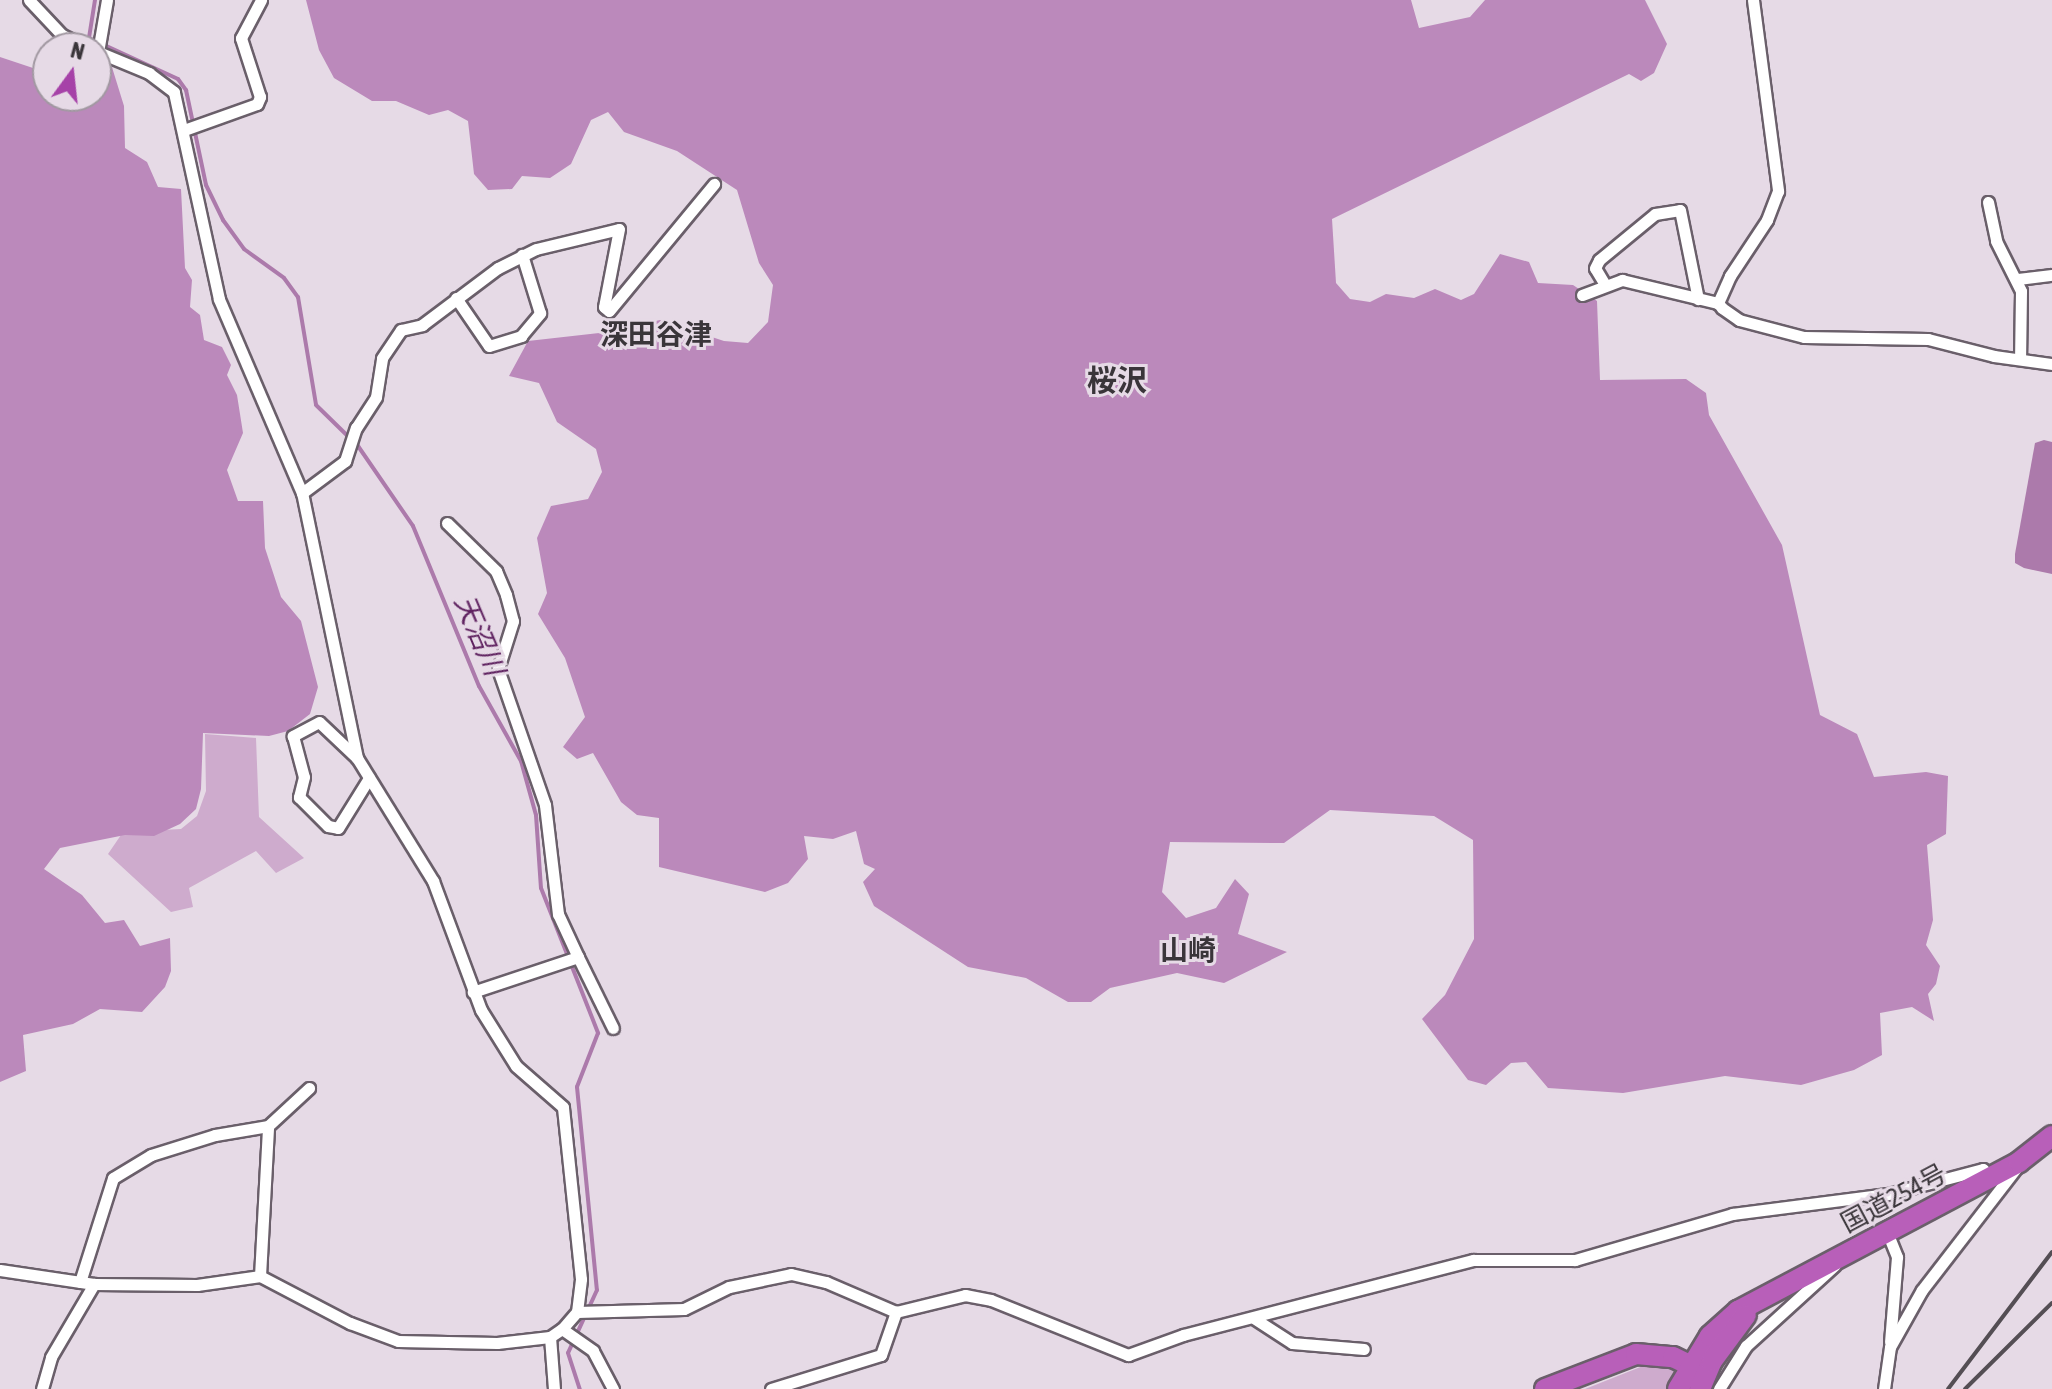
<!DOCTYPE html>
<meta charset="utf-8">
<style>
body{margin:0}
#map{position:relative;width:2052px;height:1389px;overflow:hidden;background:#e6dae6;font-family:"Asap Condensed","Noto Sans JP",sans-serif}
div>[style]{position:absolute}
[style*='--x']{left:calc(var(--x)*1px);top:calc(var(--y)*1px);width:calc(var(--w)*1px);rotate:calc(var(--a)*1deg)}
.green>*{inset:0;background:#ceabcd}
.forest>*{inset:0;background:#bb89bb}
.water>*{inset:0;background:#ac7aab}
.stream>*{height:4px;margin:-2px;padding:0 2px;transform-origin:2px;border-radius:2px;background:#ac7aab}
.roads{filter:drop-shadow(2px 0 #6a5f6a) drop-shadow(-2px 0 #6a5f6a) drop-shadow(0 2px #6a5f6a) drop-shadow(0 -2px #6a5f6a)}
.street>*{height:11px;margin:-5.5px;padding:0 5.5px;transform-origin:5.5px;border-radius:5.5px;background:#fff}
.highway>*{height:20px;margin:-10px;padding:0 10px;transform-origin:10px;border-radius:10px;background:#b85fb9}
.rail>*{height:4px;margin:-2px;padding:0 2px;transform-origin:2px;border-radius:2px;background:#544e54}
span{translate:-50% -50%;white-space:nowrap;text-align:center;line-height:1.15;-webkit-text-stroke:6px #e6dae6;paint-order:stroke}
.street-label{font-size:26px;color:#3a353a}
.neighbourhood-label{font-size:28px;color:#3a353a;font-weight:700}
.water-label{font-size:28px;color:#5f2260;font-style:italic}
.quarter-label{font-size:30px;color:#3a353a;font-weight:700}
.north{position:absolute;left:32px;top:32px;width:80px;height:80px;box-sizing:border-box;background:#e6dae6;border:2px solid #a198a1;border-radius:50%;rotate:15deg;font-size:22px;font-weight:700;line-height:32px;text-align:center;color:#3a353a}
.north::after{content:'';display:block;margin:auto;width:28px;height:36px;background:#a642a8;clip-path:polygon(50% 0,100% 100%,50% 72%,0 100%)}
</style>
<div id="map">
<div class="green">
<i style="clip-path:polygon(205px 734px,256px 738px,259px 817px,304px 858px,276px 873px,256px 851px,189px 888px,193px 907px,171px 912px,108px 854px,123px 832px,181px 829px,197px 816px,206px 791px)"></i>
<i style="clip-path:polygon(1648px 1364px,1680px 1369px,1673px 1389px,1585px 1389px)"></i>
</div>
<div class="forest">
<i style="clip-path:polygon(306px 0,1411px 0,1419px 28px,1470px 17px,1485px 0,1645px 0,1667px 44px,1654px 73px,1641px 81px,1629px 74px,1332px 219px,1336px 283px,1350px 299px,1370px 302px,1386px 294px,1414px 298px,1435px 289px,1461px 300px,1474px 294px,1500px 254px,1529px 262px,1538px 283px,1573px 285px,1597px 301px,1600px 380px,1686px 379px,1706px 393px,1709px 415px,1782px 545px,1820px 715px,1857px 734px,1874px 777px,1926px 772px,1948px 776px,1946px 834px,1927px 845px,1933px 920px,1926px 945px,1940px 966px,1936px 984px,1928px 994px,1934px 1021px,1912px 1007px,1880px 1013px,1882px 1055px,1854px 1070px,1801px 1085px,1725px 1076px,1623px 1093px,1548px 1088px,1526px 1062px,1511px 1063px,1486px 1085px,1468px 1080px,1422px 1019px,1445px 995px,1474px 939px,1473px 840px,1434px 816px,1330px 810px,1284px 843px,1170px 842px,1162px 892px,1186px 918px,1216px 908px,1235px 879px,1249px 894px,1238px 934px,1287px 952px,1224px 983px,1177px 973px,1110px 988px,1091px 1002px,1068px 1002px,1026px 978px,968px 967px,874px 906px,863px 882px,875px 869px,864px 864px,856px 831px,833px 839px,804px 836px,808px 859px,788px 883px,765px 892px,659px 867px,659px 818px,637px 815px,621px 802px,593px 753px,577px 759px,563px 747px,585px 717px,565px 658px,538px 614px,547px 593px,537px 538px,551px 506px,588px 499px,602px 472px,596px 449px,557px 422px,539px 383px,509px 376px,528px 341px,608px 332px,660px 320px,724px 341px,748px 343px,768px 322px,773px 285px,759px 263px,737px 190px,677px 151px,624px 132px,608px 112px,591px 120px,571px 164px,550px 178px,522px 176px,512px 189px,488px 190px,474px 174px,468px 121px,448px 110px,429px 115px,396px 101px,372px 101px,334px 78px,319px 50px)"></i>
<i style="clip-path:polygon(0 57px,48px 73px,48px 96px,96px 96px,96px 57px,111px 64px,124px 106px,125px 148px,147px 162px,158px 187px,181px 189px,185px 268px,192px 280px,190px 307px,200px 315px,204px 340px,222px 347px,231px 365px,227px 375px,237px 395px,243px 433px,227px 470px,238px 501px,263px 501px,265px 548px,281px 597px,301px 621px,318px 687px,310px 714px,288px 731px,269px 736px,203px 733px,201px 789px,196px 809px,180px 824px,154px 836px,125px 835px,60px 848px,44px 869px,82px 895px,105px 923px,124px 920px,140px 946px,170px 938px,171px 971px,165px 987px,142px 1012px,100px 1009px,73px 1024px,23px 1035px,26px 1071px,0 1082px)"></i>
</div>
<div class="water">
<i style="clip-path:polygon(2044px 440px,2052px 442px,2052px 574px,2024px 568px,2015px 563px,2015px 554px,2035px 443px)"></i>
</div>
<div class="stream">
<i style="--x:95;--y:0;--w:38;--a:99"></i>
<i style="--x:89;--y:38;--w:98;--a:24.7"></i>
<i style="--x:178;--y:79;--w:14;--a:54"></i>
<i style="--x:186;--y:90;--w:97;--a:78.1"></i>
<i style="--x:206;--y:185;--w:39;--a:64"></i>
<i style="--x:223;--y:220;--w:36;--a:54"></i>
<i style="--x:244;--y:249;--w:49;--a:35.9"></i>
<i style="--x:284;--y:278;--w:24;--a:54"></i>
<i style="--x:298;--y:297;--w:109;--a:80.5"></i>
<i style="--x:316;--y:405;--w:59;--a:44.3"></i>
<i style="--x:358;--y:446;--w:97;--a:55.5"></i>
<i style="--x:413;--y:526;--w:173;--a:67.6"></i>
<i style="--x:479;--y:686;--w:86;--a:60.8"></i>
<i style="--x:521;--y:761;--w:56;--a:74.5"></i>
<i style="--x:536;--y:815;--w:73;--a:86.1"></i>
<i style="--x:541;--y:888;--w:156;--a:68.5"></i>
<i style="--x:598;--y:1033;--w:58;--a:111.3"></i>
<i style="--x:577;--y:1087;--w:204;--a:84.4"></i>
<i style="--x:597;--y:1290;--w:69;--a:114.7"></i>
<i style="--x:568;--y:1353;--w:38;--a:72"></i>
</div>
<div class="roads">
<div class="street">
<i style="--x:29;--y:0;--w:48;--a:46.7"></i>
<i style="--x:62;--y:35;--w:30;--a:26"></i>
<i style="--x:1753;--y:0;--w:193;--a:82.5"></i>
<i style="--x:1778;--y:191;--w:31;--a:111"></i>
<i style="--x:1767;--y:220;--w:67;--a:123.5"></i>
<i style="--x:1730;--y:276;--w:30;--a:114"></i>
<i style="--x:1718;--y:303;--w:6;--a:51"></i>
<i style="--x:1722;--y:308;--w:21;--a:35"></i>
<i style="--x:1739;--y:320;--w:67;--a:14.7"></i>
<i style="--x:1804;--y:337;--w:124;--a:0.9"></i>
<i style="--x:1928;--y:339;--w:68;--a:14.4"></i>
<i style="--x:1994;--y:356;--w:59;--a:7.9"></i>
<i style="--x:98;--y:52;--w:53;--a:-80.2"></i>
<i style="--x:184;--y:130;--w:77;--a:-19.6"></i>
<i style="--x:257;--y:104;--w:8;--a:-67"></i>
<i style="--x:260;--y:97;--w:62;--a:-107.9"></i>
<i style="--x:241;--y:38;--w:43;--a:-62.2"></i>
<i style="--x:1988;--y:202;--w:40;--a:78"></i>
<i style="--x:1996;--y:241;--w:56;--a:63.4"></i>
<i style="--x:2021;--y:291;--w:68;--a:90.8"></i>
<i style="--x:2018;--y:279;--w:34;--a:-7"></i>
<i style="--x:1604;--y:283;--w:17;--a:-121"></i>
<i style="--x:1595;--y:268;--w:9;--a:-63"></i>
<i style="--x:1599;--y:260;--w:72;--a:-39.4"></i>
<i style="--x:1655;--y:214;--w:25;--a:-9"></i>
<i style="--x:1680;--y:210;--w:91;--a:78.6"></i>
<i style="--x:1582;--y:295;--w:43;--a:-20.6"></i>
<i style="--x:1622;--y:280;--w:99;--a:13.5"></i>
<i style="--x:456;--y:298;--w:58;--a:55.5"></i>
<i style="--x:489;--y:346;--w:34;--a:-17"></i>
<i style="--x:521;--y:336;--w:30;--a:-50"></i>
<i style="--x:540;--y:313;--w:61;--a:-107.2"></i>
<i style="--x:302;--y:493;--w:54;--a:-36.7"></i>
<i style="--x:345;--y:461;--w:35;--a:-72"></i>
<i style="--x:356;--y:428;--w:37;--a:-57"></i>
<i style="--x:376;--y:397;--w:39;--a:-81"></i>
<i style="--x:382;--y:358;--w:34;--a:-56"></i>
<i style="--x:401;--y:330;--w:22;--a:-13"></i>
<i style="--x:422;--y:325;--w:95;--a:-36.9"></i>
<i style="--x:498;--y:268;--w:42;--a:-26.6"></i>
<i style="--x:536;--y:249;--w:85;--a:-13.5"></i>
<i style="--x:619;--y:229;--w:79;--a:100.9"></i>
<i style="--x:604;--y:307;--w:6;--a:39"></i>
<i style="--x:609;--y:311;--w:165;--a:-50.4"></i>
<i style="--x:447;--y:523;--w:69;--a:44.4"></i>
<i style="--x:496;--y:571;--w:26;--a:67"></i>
<i style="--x:506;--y:595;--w:27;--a:75"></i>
<i style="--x:513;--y:621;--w:50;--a:107.4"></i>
<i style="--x:498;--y:669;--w:144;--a:70.9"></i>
<i style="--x:545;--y:805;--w:110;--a:83.2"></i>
<i style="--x:558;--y:914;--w:47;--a:65.1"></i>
<i style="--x:578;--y:957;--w:111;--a:161.6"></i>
<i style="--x:357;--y:758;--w:52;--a:-136.5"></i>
<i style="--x:319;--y:722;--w:30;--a:152"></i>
<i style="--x:293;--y:736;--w:42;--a:75"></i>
<i style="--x:304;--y:777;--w:21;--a:104"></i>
<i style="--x:299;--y:797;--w:41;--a:45"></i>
<i style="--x:328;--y:826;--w:10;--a:11"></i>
<i style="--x:338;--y:828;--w:59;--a:-58.2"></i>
<i style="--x:578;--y:957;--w:79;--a:63.8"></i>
<i style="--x:1887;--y:1232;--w:27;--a:68"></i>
<i style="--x:1897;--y:1257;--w:85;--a:94.7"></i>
<i style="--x:0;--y:1270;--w:95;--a:8.5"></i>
<i style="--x:94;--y:1284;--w:103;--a:0.6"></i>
<i style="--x:197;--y:1285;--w:64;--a:-8.1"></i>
<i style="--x:260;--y:1276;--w:102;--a:27.6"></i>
<i style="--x:350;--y:1323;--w:51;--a:20.6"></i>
<i style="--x:398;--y:1341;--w:99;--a:1.2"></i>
<i style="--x:497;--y:1343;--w:53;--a:-6.5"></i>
<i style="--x:550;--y:1337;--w:14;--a:-34"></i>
<i style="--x:562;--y:1329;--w:23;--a:-49"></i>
<i style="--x:577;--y:1312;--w:33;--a:-83"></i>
<i style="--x:581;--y:1279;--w:173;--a:-96"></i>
<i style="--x:563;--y:1107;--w:62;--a:-138.9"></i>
<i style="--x:516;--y:1066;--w:66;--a:-122"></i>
<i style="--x:481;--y:1010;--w:138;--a:-110.4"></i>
<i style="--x:433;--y:881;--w:145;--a:-121.7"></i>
<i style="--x:357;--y:758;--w:271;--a:-101.7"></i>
<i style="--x:302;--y:493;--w:211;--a:-113.2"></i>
<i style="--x:219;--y:299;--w:212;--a:-102.3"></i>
<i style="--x:174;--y:92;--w:31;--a:-143"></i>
<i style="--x:149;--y:73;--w:57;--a:-157.5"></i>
<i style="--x:260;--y:1276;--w:150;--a:-86.9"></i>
<i style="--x:268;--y:1126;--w:56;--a:-42.8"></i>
<i style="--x:80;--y:1282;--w:109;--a:-72.4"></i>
<i style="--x:113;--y:1178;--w:44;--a:-31.2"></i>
<i style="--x:151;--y:1155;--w:67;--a:-17.4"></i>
<i style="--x:215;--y:1135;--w:54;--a:-9.6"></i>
<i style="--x:577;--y:1312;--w:107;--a:-1.6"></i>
<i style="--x:684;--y:1309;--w:50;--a:-26.1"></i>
<i style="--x:729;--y:1287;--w:63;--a:-11.8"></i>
<i style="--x:791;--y:1274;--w:36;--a:13"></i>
<i style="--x:826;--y:1282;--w:76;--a:23.2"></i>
<i style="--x:896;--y:1312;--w:71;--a:-13.8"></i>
<i style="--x:965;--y:1295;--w:26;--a:11"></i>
<i style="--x:991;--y:1300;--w:148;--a:21.9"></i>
<i style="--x:1128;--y:1355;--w:59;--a:-20"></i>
<i style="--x:1183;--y:1335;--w:300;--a:-14.5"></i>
<i style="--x:1473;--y:1260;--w:102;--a:0"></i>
<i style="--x:1575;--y:1260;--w:164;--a:-16.3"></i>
<i style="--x:1732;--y:1214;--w:157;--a:-7.3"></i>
<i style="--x:1888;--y:1194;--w:98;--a:-14.7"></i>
<i style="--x:1983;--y:1169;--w:11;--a:52"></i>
<i style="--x:1255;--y:1319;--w:44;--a:33"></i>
<i style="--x:1292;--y:1343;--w:72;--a:4.8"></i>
<i style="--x:562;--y:1329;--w:38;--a:35"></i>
<i style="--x:593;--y:1351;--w:43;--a:62.2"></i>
<i style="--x:550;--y:1337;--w:52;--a:85.6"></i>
<i style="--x:42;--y:1389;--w:33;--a:-74"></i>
<i style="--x:51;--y:1357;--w:85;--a:-59.5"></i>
<i style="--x:771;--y:1389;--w:115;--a:-17.2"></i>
<i style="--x:881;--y:1355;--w:46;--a:-70.8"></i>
<i style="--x:1719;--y:1389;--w:51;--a:-57.9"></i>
<i style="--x:1746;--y:1346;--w:120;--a:-42.3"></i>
<i style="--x:1884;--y:1389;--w:42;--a:-81.9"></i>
<i style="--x:1890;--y:1347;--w:65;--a:-60.7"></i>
<i style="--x:1922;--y:1290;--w:155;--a:-52.3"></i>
</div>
<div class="highway">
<i style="--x:1545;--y:1389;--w:97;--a:-21"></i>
<i style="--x:1636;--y:1354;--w:37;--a:5"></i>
<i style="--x:1673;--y:1357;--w:37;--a:26"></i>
<i style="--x:1678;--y:1389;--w:62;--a:-58.9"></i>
<i style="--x:1710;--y:1336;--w:38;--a:-42"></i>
<i style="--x:1738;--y:1311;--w:318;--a:-27.9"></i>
<i style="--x:2019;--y:1162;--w:42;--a:-38.2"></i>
<i style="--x:1700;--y:1389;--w:30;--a:-67"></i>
<i style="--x:1712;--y:1361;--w:57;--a:-53.5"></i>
</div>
</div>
<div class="rail">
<i style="--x:1948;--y:1389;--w:172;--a:-52.8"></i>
<i style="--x:1965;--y:1389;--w:122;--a:-44.7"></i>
</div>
<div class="street-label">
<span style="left:1894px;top:1199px;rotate:-28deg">国道254号</span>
</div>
<div class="neighbourhood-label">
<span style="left:656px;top:334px">深田谷津</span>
<span style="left:1188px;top:950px">山崎</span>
</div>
<div class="water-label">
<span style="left:480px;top:635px;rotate:67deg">天沼川</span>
</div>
<div class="quarter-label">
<span style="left:1117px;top:380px">桜沢</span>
</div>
<div class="north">N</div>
</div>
